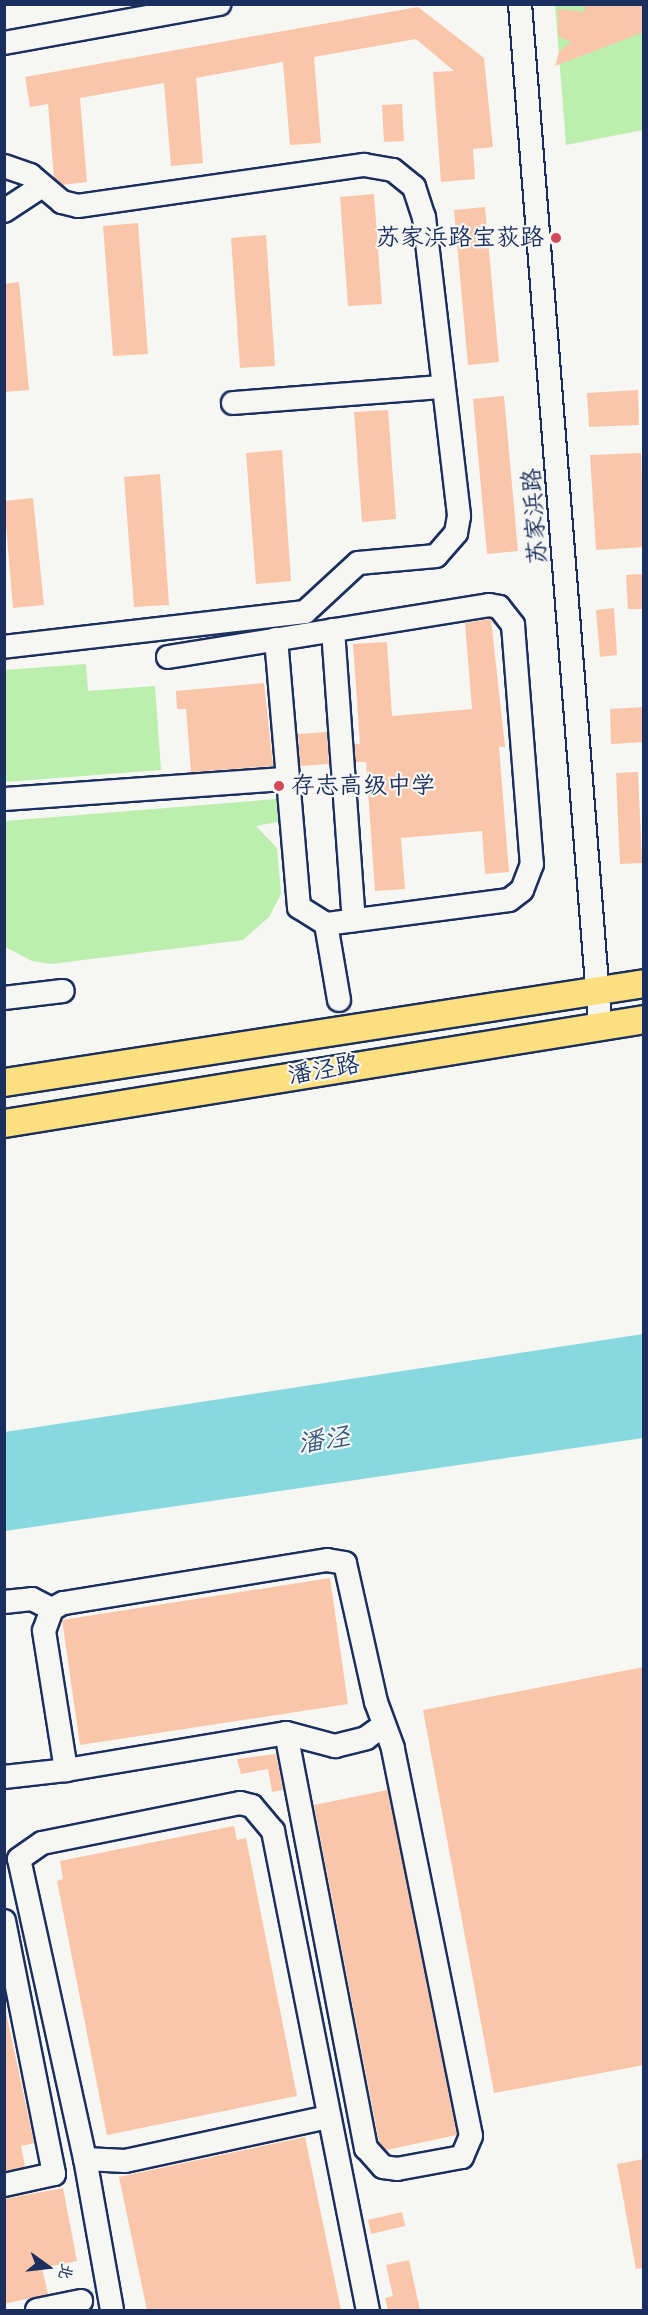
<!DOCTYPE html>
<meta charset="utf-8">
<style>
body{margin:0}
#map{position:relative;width:648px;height:2315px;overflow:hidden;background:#f6f6f2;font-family:Caveat,"LXGW WenKai TC",sans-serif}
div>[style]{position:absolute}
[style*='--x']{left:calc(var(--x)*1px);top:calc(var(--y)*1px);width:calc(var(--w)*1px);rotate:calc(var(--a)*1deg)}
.green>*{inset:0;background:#bceeae}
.water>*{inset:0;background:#88d9df}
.building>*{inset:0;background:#f9c6aa}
.roads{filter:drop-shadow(2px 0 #1b2f5e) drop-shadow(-2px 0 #1b2f5e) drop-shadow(0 2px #1b2f5e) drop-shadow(0 -2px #1b2f5e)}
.minor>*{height:22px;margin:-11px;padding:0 11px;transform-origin:11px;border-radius:11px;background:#f6f6f2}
.major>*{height:27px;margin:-13.5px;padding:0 13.5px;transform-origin:13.5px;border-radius:13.5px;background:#fce080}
.dots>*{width:16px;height:16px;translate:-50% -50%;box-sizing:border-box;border:3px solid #f6f6f2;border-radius:50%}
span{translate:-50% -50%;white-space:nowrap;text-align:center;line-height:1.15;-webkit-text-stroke:4.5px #f6f6f2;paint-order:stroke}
.poi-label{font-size:24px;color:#1b2f5e}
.right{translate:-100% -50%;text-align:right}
.left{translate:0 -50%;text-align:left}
.street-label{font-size:24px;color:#1b2f5e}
.water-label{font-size:26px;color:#365a7e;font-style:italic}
.frame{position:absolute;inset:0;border:6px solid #1b2f5e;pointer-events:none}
.north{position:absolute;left:18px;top:2237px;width:60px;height:60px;-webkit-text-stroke:4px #f6f6f2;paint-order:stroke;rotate:105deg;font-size:16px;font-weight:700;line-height:24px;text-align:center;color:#1b2f5e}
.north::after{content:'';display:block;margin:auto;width:21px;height:27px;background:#1b2f5e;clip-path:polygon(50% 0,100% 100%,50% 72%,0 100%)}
</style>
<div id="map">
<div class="green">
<i style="clip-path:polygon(555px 4px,643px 5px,643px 130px,566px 145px)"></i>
<i style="clip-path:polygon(86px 664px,88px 691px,155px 686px,161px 770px,5px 782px,5px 670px)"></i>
<i style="clip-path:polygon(277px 799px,278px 822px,256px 826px,277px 848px,281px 894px,269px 917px,243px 940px,51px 964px,32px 961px,5px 947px,5px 821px)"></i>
</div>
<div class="water">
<i style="clip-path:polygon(643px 1334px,643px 1438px,5px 1531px,5px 1432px)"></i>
</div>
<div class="building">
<i style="clip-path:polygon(583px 4px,644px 4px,644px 32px,555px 66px,559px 52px,571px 42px,558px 36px,558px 9px,586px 12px)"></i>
<i style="clip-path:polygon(418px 7px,484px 58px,493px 147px,473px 149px,475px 179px,441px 182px,433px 72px,454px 71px,416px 39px,314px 57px,321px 143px,290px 145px,283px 62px,196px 78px,203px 163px,171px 166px,164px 83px,80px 98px,87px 182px,62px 185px,54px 178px,48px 104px,30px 107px,25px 77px)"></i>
<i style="clip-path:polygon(402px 104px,404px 141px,384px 142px,382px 105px)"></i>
<i style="clip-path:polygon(374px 194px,382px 304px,348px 306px,340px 197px)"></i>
<i style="clip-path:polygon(485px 207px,499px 362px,468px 365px,454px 210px)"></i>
<i style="clip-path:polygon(138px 223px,148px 354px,113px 356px,103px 226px)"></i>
<i style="clip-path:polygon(266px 235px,275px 366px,240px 368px,231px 238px)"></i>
<i style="clip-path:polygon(19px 282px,29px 390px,4px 392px,4px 284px)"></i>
<i style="clip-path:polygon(638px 390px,639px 425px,589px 427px,587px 393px)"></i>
<i style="clip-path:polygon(504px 396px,518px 551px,487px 554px,473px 399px)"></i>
<i style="clip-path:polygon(388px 410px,396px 519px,362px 522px,354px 412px)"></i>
<i style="clip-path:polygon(282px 450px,291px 581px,256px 584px,246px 453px)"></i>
<i style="clip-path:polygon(641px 453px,644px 547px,596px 550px,590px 455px)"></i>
<i style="clip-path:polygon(160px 474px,169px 605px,134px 607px,124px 477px)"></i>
<i style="clip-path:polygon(33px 498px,44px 605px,13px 608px,4px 501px)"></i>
<i style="clip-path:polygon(644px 574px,644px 609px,628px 609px,626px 575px)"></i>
<i style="clip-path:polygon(614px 608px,617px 655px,600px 657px,596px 610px)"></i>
<i style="clip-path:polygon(491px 619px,505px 747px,499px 747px,509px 872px,485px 874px,482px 831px,401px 838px,405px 889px,375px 891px,366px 762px,356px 762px,355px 744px,360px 744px,353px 644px,387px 642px,392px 716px,472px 709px,465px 623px)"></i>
<i style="clip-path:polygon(264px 683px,273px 766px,191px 772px,186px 709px,177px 709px,176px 691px)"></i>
<i style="clip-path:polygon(644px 707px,644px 742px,611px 744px,610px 709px)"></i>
<i style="clip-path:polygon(327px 732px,329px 764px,300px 766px,298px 734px)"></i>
<i style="clip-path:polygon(638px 772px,642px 863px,620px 864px,616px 773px)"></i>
<i style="clip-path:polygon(330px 1578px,348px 1704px,80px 1745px,62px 1620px)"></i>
<i style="clip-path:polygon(644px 1667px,644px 2065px,494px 2093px,423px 1710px)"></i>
<i style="clip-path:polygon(276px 1754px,283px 1790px,272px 1792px,268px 1769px,241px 1774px,237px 1759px)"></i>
<i style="clip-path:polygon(388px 1790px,457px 2135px,386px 2150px,379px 2142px,314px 1805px)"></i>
<i style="clip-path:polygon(234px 1826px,237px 1840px,246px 1838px,297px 2096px,107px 2135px,57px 1881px,63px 1879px,60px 1861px)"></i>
<i style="clip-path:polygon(4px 2003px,34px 2143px,21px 2146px,25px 2167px,4px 2171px)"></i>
<i style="clip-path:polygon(305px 2137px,341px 2310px,147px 2310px,119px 2177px)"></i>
<i style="clip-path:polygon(644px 2159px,644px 2268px,636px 2269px,617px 2164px)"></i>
<i style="clip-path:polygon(63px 2188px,77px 2261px,42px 2268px,48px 2294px,4px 2304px,4px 2199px)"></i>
<i style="clip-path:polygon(402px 2212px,405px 2226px,371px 2234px,368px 2220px)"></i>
<i style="clip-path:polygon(409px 2260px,420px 2310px,388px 2310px,385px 2298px,393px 2296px,386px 2265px)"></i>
</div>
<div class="roads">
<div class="minor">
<i style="--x:520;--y:4;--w:1022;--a:85.51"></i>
<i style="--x:4;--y:43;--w:219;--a:-10.3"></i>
<i style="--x:4;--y:166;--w:28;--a:19"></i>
<i style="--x:30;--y:175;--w:42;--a:40.2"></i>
<i style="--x:62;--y:202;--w:16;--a:14"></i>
<i style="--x:78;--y:206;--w:289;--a:-8.2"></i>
<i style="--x:364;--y:165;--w:29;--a:10"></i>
<i style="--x:393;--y:170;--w:27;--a:39"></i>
<i style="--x:414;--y:187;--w:32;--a:72"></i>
<i style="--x:424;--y:217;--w:301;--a:83.3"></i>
<i style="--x:459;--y:516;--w:17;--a:100"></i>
<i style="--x:456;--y:533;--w:30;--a:131"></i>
<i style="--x:436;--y:556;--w:78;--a:174.9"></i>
<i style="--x:358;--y:563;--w:72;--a:137.2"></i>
<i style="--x:305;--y:612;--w:303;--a:173.4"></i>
<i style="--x:4;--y:211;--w:45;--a:-33.3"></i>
<i style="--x:233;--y:403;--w:210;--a:-4.4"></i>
<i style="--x:333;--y:630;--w:291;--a:85.9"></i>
<i style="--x:168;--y:657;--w:325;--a:-9.2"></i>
<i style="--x:489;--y:605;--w:10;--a:11"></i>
<i style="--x:499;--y:607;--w:23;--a:52"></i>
<i style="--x:513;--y:625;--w:240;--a:85.5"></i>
<i style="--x:532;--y:864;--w:28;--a:111"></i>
<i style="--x:522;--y:890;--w:16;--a:142"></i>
<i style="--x:509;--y:900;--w:185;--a:172.5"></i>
<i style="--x:326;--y:924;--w:32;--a:-148"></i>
<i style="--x:299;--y:907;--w:269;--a:-94.9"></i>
<i style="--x:4;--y:799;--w:283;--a:-4.1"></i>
<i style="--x:326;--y:924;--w:77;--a:80.3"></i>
<i style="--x:4;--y:998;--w:59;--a:-6.8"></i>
<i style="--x:4;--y:1602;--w:28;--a:-6"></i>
<i style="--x:32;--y:1599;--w:22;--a:27"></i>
<i style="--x:286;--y:1733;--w:51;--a:14.9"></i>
<i style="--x:335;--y:1746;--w:32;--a:-14"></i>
<i style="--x:366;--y:1738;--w:22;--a:-36"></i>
<i style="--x:4;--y:1777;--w:62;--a:-6.4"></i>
<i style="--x:66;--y:1770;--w:223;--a:-9.5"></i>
<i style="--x:286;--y:1733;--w:423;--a:79.1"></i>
<i style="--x:366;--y:2148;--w:25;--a:48"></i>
<i style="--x:383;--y:2167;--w:14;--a:8"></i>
<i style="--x:397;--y:2169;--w:66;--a:-10.5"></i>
<i style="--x:462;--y:2157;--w:23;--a:-67"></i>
<i style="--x:471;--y:2136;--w:396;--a:-101.4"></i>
<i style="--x:393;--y:1748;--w:49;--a:-110.3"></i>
<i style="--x:376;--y:1702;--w:142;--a:-102.6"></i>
<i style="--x:345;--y:1563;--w:18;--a:-171"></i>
<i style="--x:327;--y:1560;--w:267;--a:170.7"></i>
<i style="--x:63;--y:1603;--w:13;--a:151"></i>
<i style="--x:52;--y:1609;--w:23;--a:110"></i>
<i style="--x:44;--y:1631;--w:141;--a:81"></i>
<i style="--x:4;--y:1921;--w:258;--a:78.8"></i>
<i style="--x:54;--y:2174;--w:51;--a:167.6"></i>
<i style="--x:85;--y:2159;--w:40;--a:2.9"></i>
<i style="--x:125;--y:2161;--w:209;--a:-12.2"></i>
<i style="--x:37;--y:2310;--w:45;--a:-11.6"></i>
<i style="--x:112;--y:2310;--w:153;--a:-100.1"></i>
<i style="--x:85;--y:2159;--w:307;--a:-102.4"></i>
<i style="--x:19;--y:1859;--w:28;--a:-35"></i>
<i style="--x:42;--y:1843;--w:202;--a:-11.4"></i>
<i style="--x:240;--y:1803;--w:12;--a:14"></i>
<i style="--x:252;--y:1806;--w:33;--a:50"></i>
<i style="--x:273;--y:1831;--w:488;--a:78.8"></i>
</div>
<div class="major">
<i style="--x:4;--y:1082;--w:648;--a:-8.79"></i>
<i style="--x:4;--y:1123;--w:648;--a:-9.23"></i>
</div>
</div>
<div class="dots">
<i style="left:556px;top:238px;background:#d1495b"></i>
<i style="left:279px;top:786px;background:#d1495b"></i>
</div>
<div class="poi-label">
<span class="right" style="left:544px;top:238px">苏家浜路宝荻路</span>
<span class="left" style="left:291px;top:786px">存志高级中学</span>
</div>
<div class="street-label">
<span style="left:535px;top:516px;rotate:-94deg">苏家浜路</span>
<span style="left:324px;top:1070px;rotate:-10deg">潘泾路</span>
</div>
<div class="water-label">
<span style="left:324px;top:1440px;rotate:-9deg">潘泾</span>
</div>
<div class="frame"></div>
<div class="north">北</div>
</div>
